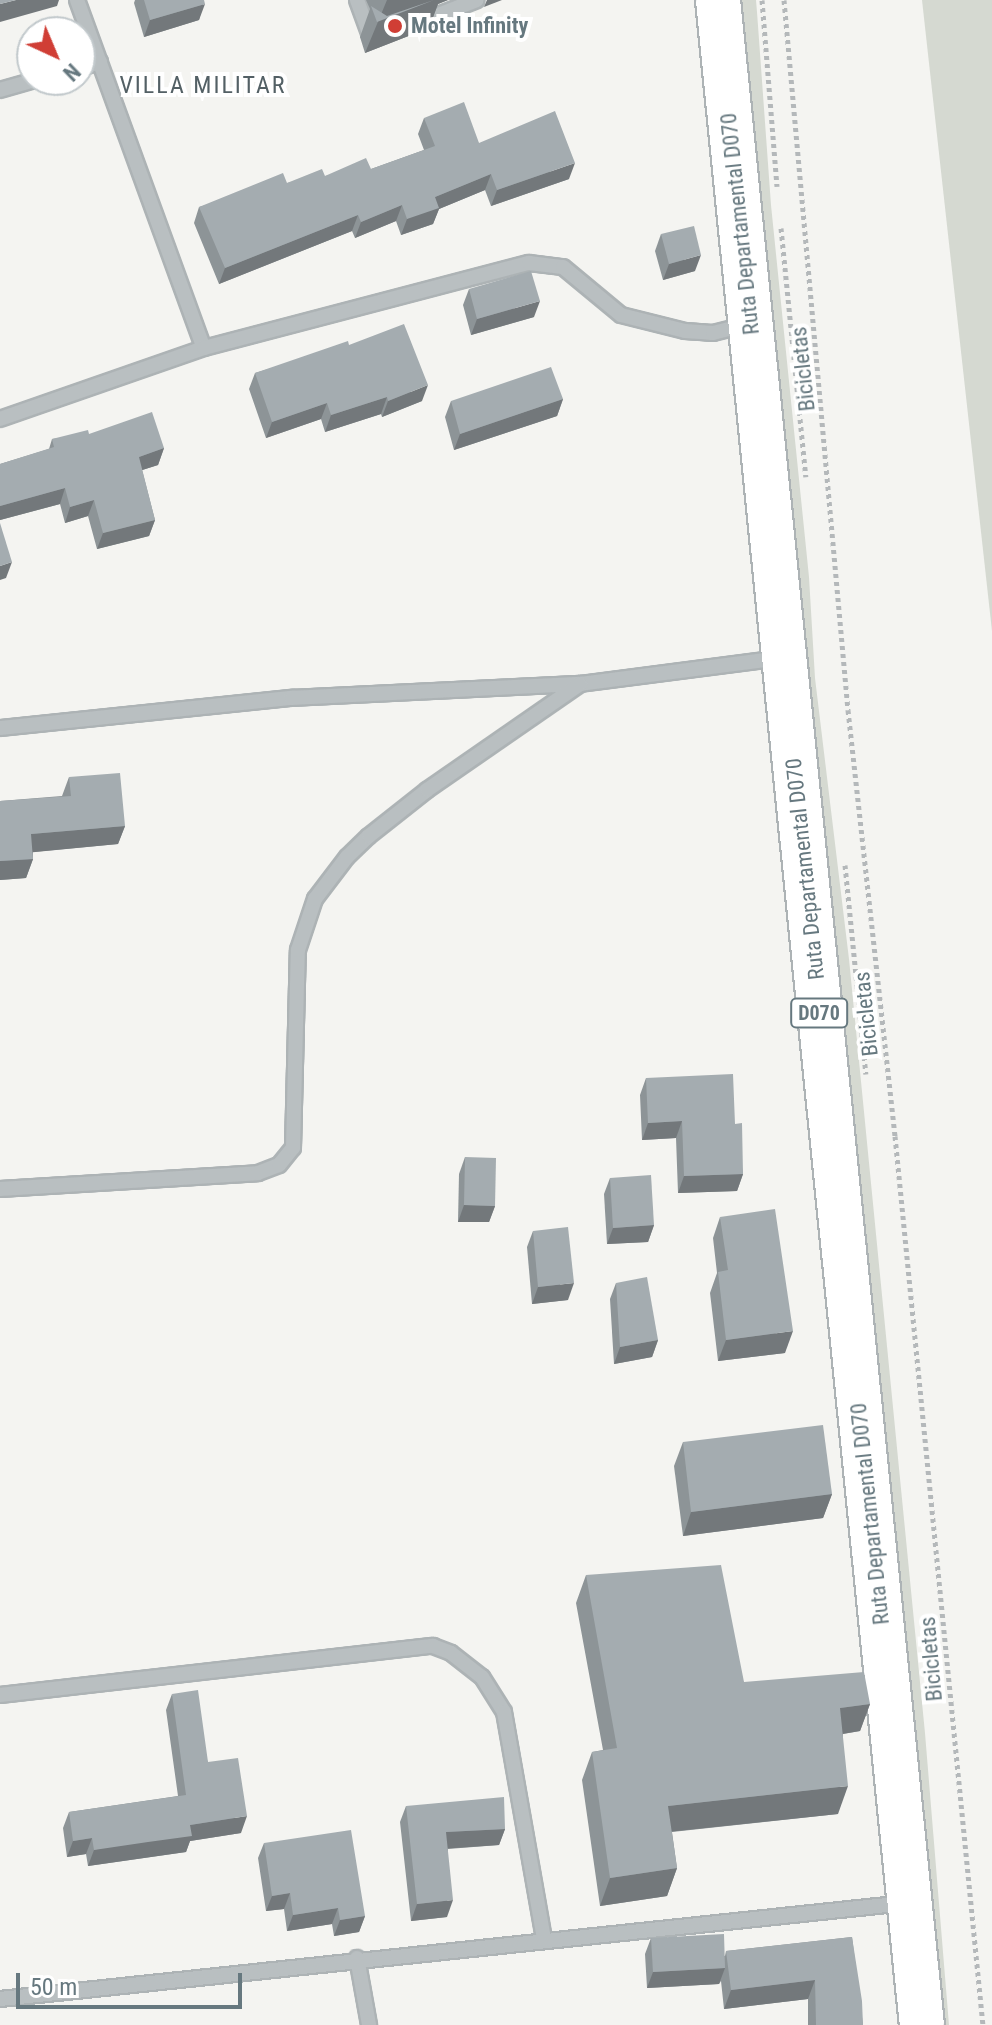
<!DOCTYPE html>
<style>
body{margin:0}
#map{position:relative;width:992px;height:2025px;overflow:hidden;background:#f4f4f1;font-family:"Roboto Condensed",sans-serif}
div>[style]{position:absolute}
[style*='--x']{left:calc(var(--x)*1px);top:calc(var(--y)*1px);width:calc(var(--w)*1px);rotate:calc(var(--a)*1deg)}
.green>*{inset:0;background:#d5d9d1}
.path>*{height:5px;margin-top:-2.5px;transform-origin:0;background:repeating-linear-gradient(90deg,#b4b8ba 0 4px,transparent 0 8px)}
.roads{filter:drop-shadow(2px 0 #adb3b5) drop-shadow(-2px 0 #adb3b5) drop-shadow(0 2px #adb3b5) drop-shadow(0 -2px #adb3b5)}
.minor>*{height:14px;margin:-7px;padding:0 7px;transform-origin:7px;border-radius:7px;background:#b9bfc1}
.major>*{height:44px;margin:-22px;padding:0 22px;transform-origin:22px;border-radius:22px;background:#fff}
.wall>*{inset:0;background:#8d9497}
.shaded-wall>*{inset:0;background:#73787b}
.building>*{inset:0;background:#a4acb0}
.dots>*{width:22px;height:22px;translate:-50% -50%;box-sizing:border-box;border:4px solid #fff;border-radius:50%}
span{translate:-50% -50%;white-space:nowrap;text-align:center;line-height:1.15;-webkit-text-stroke:8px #fff;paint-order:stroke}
.shield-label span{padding:2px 6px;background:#fff;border:2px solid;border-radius:6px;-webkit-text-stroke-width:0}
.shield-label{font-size:20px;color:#66787f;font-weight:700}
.poi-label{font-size:22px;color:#66787f;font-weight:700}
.left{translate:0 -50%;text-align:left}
.street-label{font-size:22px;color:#66787f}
.neighbourhood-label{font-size:24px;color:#536065;letter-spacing:2px}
.north{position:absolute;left:16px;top:16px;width:80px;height:80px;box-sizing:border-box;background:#fff;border:2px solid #c2c9cc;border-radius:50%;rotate:136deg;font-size:22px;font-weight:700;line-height:32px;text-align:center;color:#66787f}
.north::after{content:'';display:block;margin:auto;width:28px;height:36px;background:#d03e35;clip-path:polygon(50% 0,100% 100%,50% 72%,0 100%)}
.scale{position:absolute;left:16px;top:1973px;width:226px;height:36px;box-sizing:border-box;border:4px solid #66787f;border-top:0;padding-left:10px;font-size:24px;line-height:28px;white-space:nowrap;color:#66787f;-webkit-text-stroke:6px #fff;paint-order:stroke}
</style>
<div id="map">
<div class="green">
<i style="clip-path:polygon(740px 0,756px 0,757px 12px,771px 205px,809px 577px,815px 678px,849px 959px,925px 1733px,949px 2025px,937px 2025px,755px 193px)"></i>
<i style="clip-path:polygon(922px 0,992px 0,992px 631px)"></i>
</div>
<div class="path">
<i style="--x:762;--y:0;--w:187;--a:85.4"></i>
<i style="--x:784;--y:0;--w:713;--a:84.85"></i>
<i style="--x:848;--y:710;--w:429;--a:83.7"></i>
<i style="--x:895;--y:1136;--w:893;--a:84.35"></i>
<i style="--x:781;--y:228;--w:250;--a:84.3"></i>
<i style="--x:845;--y:865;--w:210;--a:84.3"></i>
</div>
<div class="roads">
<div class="minor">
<i style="--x:77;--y:0;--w:370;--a:70"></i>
<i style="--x:357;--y:0;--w:35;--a:70"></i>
<i style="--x:369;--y:33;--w:4;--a:27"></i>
<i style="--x:415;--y:24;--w:66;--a:-21.2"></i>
<i style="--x:80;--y:68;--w:21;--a:-17"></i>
<i style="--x:0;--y:90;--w:37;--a:-16"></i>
<i style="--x:0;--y:419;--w:216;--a:-19.2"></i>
<i style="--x:204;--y:348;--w:336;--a:-14.7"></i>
<i style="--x:529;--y:263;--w:34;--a:7"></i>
<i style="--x:563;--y:267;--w:75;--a:39.6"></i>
<i style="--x:621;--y:315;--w:66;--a:14"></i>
<i style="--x:685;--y:331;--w:28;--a:4"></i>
<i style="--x:713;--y:333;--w:36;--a:-14"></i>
<i style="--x:0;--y:728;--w:294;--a:-5.9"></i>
<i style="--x:292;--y:698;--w:288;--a:-2.8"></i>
<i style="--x:580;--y:684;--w:201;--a:-7.4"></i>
<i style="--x:0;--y:1189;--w:258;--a:-3.5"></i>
<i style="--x:258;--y:1173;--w:22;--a:-21"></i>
<i style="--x:279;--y:1165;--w:22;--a:-51"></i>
<i style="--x:293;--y:1148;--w:198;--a:-88.6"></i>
<i style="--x:298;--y:950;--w:54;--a:-71.6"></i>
<i style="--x:315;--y:899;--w:53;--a:-52.7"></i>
<i style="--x:347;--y:857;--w:30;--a:-44"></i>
<i style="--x:369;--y:836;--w:74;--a:-38.4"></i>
<i style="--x:427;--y:790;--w:186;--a:-34.7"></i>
<i style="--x:0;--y:1695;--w:436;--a:-6.5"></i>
<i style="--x:433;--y:1646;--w:19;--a:21"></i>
<i style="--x:451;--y:1653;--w:39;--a:38"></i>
<i style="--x:482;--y:1677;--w:41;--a:57.8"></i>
<i style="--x:504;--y:1712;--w:230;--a:80"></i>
<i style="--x:357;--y:1958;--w:68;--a:79.8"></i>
<i style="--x:0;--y:1999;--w:911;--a:-6.05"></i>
</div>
<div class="major">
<i style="--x:718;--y:0;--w:2035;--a:84.25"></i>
</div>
</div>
<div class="wall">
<i style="clip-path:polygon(135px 0,204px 0,199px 20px,144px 37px,134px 3px)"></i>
<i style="clip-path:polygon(366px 0,448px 0,438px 4px,429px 28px,365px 53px,360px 37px,370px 9px)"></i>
<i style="clip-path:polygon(424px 118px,479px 143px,569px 179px,491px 206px,485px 190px,439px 209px,433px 224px,401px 235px,396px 221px,355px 238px,352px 231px,219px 284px,194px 223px,199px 207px,287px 183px,325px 176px,371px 169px,424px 150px,418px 134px)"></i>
<i style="clip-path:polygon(661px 234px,695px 271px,663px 280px,655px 251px)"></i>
<i style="clip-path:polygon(469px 289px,534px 317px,471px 335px,463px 305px)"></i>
<i style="clip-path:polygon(349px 345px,422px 401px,382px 417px,381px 414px,325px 432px,321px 419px,266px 438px,249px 389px,255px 373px)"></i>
<i style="clip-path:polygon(563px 399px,557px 416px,454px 450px,445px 417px,451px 401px)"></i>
<i style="clip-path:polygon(89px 434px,164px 448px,158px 465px,142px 470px,155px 520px,149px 536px,97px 549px,88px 516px,65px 523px,60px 504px,0 520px,0 464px,49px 449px,52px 439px)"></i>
<i style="clip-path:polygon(69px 777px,125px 826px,118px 844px,33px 852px,33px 859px,26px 878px,0 880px,0 801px,62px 796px)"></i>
<i style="clip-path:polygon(646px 1078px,735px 1124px,743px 1174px,737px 1191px,678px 1193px,676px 1138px,642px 1140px,640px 1095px)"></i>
<i style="clip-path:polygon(465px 1157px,495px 1206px,489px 1222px,458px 1222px,459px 1174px)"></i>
<i style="clip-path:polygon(610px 1178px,654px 1225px,648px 1242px,607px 1244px,604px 1194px)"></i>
<i style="clip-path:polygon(720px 1217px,785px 1353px,718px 1361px,710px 1293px,717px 1273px,713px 1238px)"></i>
<i style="clip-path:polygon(533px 1231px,568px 1300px,532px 1304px,527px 1247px)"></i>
<i style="clip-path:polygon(616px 1283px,658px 1340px,652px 1357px,614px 1364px,610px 1299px)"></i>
<i style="clip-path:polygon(683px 1442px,832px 1494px,823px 1518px,683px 1536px,674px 1466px)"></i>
<i style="clip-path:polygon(586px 1575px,744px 1682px,870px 1704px,860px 1731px,843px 1734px,838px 1814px,672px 1832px,677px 1868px,667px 1896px,600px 1906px,582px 1780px,592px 1752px,603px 1750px,576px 1603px)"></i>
<i style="clip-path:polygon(172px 1694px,208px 1762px,241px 1833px,190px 1841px,186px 1852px,88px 1866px,86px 1854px,67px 1857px,63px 1828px,69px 1812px,178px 1796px,166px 1710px)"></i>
<i style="clip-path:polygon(406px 1806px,505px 1829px,499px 1845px,448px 1849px,447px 1917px,411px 1921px,400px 1822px)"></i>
<i style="clip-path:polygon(264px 1843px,365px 1916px,359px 1932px,334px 1936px,332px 1924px,287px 1931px,284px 1909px,266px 1911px,258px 1858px)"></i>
<i style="clip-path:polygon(852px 1937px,863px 2025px,808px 2025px,808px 1999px,724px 2009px,721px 1981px,719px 1984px,647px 1988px,645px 1954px,651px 1938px,725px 1956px,726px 1951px)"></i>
</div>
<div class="shaded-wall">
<i style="clip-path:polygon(16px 0,59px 0,57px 6px,0 22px,0 4px)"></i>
<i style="clip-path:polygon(387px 0,448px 0,438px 4px,429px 28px,365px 53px)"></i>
<i style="clip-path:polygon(487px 0,502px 0,484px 7px)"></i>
<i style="clip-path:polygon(205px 4px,199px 20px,144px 37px,150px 20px)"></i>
<i style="clip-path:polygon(575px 163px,569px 179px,491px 206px,497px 190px)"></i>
<i style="clip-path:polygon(491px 174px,485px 190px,439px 209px,433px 224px,401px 235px,407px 219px,435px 197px)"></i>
<i style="clip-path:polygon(402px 205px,396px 221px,355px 238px,361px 222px)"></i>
<i style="clip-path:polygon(358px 215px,352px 231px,219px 284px,225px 268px)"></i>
<i style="clip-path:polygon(701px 255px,695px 271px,663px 280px,669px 264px)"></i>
<i style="clip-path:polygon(540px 301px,534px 317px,471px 335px,477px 319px)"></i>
<i style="clip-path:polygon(428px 385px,422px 401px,382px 417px,388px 401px)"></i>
<i style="clip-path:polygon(387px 397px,381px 414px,325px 432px,331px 415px)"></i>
<i style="clip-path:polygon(563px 399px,557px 416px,454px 450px,460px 434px)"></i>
<i style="clip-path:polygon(327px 403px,321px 419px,266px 438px,272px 422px)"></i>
<i style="clip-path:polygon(164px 448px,158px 465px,133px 473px,139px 457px)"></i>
<i style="clip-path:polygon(65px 488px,60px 504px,0 520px,0 506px)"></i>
<i style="clip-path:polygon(94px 500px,88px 516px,65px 523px,70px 507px)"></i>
<i style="clip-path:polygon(155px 520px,149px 536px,97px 549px,103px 533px)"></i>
<i style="clip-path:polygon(12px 562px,6px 578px,0 580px,0 566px)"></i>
<i style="clip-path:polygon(125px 826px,118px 844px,25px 853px,31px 834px)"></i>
<i style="clip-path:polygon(33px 859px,26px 878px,0 880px,0 861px)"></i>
<i style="clip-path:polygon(682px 1121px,676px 1138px,642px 1140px,648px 1123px)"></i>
<i style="clip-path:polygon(743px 1174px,737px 1191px,678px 1193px,684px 1176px)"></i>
<i style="clip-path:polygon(464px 1205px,495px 1206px,489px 1222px,458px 1222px)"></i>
<i style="clip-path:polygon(654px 1225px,648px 1242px,607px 1244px,613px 1228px)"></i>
<i style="clip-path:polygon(574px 1283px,568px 1300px,532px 1304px,538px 1287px)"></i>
<i style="clip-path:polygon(793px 1331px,785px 1353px,718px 1361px,726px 1340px)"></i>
<i style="clip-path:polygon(658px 1340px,652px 1357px,614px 1364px,620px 1347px)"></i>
<i style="clip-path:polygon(832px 1494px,823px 1518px,683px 1536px,691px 1512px)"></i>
<i style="clip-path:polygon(870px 1704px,860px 1731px,830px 1736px,840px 1708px)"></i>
<i style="clip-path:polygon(848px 1786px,838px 1814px,658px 1833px,668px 1806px)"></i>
<i style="clip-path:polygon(247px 1816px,241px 1833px,190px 1841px,186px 1852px,88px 1866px,94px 1850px,190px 1825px)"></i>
<i style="clip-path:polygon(505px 1829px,499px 1845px,440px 1849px,446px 1832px)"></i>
<i style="clip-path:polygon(92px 1838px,86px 1854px,67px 1857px,73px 1841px)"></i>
<i style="clip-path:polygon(677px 1868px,667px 1896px,600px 1906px,610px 1878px)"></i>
<i style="clip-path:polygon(290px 1893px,284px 1909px,266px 1911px,272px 1896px)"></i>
<i style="clip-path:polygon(453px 1900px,447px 1917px,411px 1921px,417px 1904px)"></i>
<i style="clip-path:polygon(338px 1908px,332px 1924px,287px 1931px,293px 1915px)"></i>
<i style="clip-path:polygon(365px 1916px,359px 1932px,334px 1936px,340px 1920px)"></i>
<i style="clip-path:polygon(725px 1968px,719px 1984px,647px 1988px,653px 1972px)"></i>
<i style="clip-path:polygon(815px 1980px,808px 1999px,724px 2009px,731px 1990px)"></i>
</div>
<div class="building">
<i style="clip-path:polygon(0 0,16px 0,0 4px)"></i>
<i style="clip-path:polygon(144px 0,204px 0,205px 4px,150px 20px)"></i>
<i style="clip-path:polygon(434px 0,377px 22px,371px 6px,387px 16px)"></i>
<i style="clip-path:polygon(464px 102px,479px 143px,555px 111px,575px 163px,497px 190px,491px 174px,435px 197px,439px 208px,407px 219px,402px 205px,361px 222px,358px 215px,225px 268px,199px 207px,283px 173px,287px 183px,322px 169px,325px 176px,366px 158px,371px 169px,435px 146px,424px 118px)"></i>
<i style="clip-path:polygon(694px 226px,701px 255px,669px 264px,661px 234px)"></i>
<i style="clip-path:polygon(531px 271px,540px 301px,477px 319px,469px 289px)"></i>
<i style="clip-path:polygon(404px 324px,428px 385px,388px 401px,387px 397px,331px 415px,327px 403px,272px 422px,255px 373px,348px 341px,349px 345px)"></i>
<i style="clip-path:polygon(551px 367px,563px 399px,460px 434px,451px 401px)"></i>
<i style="clip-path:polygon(152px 412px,164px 448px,139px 457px,155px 520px,103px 533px,94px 500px,70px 507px,65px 488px,0 506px,0 464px,54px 447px,52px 439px,88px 430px,89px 434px)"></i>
<i style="clip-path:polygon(0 523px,12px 562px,0 566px)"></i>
<i style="clip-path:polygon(120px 773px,125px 826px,31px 834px,33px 859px,0 861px,0 801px,71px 796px,69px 777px)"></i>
<i style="clip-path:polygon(733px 1074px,735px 1124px,742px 1123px,743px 1174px,684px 1176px,682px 1121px,648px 1123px,646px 1078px)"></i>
<i style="clip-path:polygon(465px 1157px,496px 1158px,495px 1206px,464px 1205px)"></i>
<i style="clip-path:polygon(651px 1175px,654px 1225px,613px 1228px,610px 1178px)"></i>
<i style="clip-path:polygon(775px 1209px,793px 1331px,726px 1340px,718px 1272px,728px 1270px,720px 1217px)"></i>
<i style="clip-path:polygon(568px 1227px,574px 1283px,538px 1287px,533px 1231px)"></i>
<i style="clip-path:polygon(647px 1277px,658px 1340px,620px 1347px,616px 1283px)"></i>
<i style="clip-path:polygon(823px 1425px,832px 1494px,691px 1512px,683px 1442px)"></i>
<i style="clip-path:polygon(721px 1565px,744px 1682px,864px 1672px,870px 1704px,840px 1708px,848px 1786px,668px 1806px,677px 1868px,610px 1878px,592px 1752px,617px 1748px,586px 1575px)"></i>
<i style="clip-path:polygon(198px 1690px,208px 1762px,238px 1758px,247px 1816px,190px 1825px,192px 1836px,148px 1842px,94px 1850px,92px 1838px,73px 1841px,69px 1812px,186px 1795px,172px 1694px)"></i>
<i style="clip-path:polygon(504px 1797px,505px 1829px,446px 1832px,453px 1900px,417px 1904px,406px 1806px)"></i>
<i style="clip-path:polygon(351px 1830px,365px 1916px,340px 1920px,338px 1908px,293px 1915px,290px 1893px,272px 1896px,264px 1843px)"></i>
<i style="clip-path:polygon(724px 1934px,725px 1968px,653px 1972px,651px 1938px)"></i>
<i style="clip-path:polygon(852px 1937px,862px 2001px,863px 2025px,816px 2025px,815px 1980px,731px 1990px,726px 1951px)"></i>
</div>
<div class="dots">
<i style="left:395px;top:26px;background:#d03e35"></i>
</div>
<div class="shield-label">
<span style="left:819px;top:1013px">D070</span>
</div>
<div class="poi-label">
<span class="left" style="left:411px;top:26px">Motel Infinity</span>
</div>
<div class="street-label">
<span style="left:740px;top:224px;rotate:-96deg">Ruta Departamental D070</span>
<span style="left:803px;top:369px;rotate:-96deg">Bicicletas</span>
<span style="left:805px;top:869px;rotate:-96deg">Ruta Departamental D070</span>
<span style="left:866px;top:1014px;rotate:-96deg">Bicicletas</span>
<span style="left:870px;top:1514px;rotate:-96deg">Ruta Departamental D070</span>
<span style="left:931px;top:1659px;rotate:-95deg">Bicicletas</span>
</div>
<div class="neighbourhood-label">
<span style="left:203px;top:86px">VILLA MILITAR</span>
</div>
<div class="north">N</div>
<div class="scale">50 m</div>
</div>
